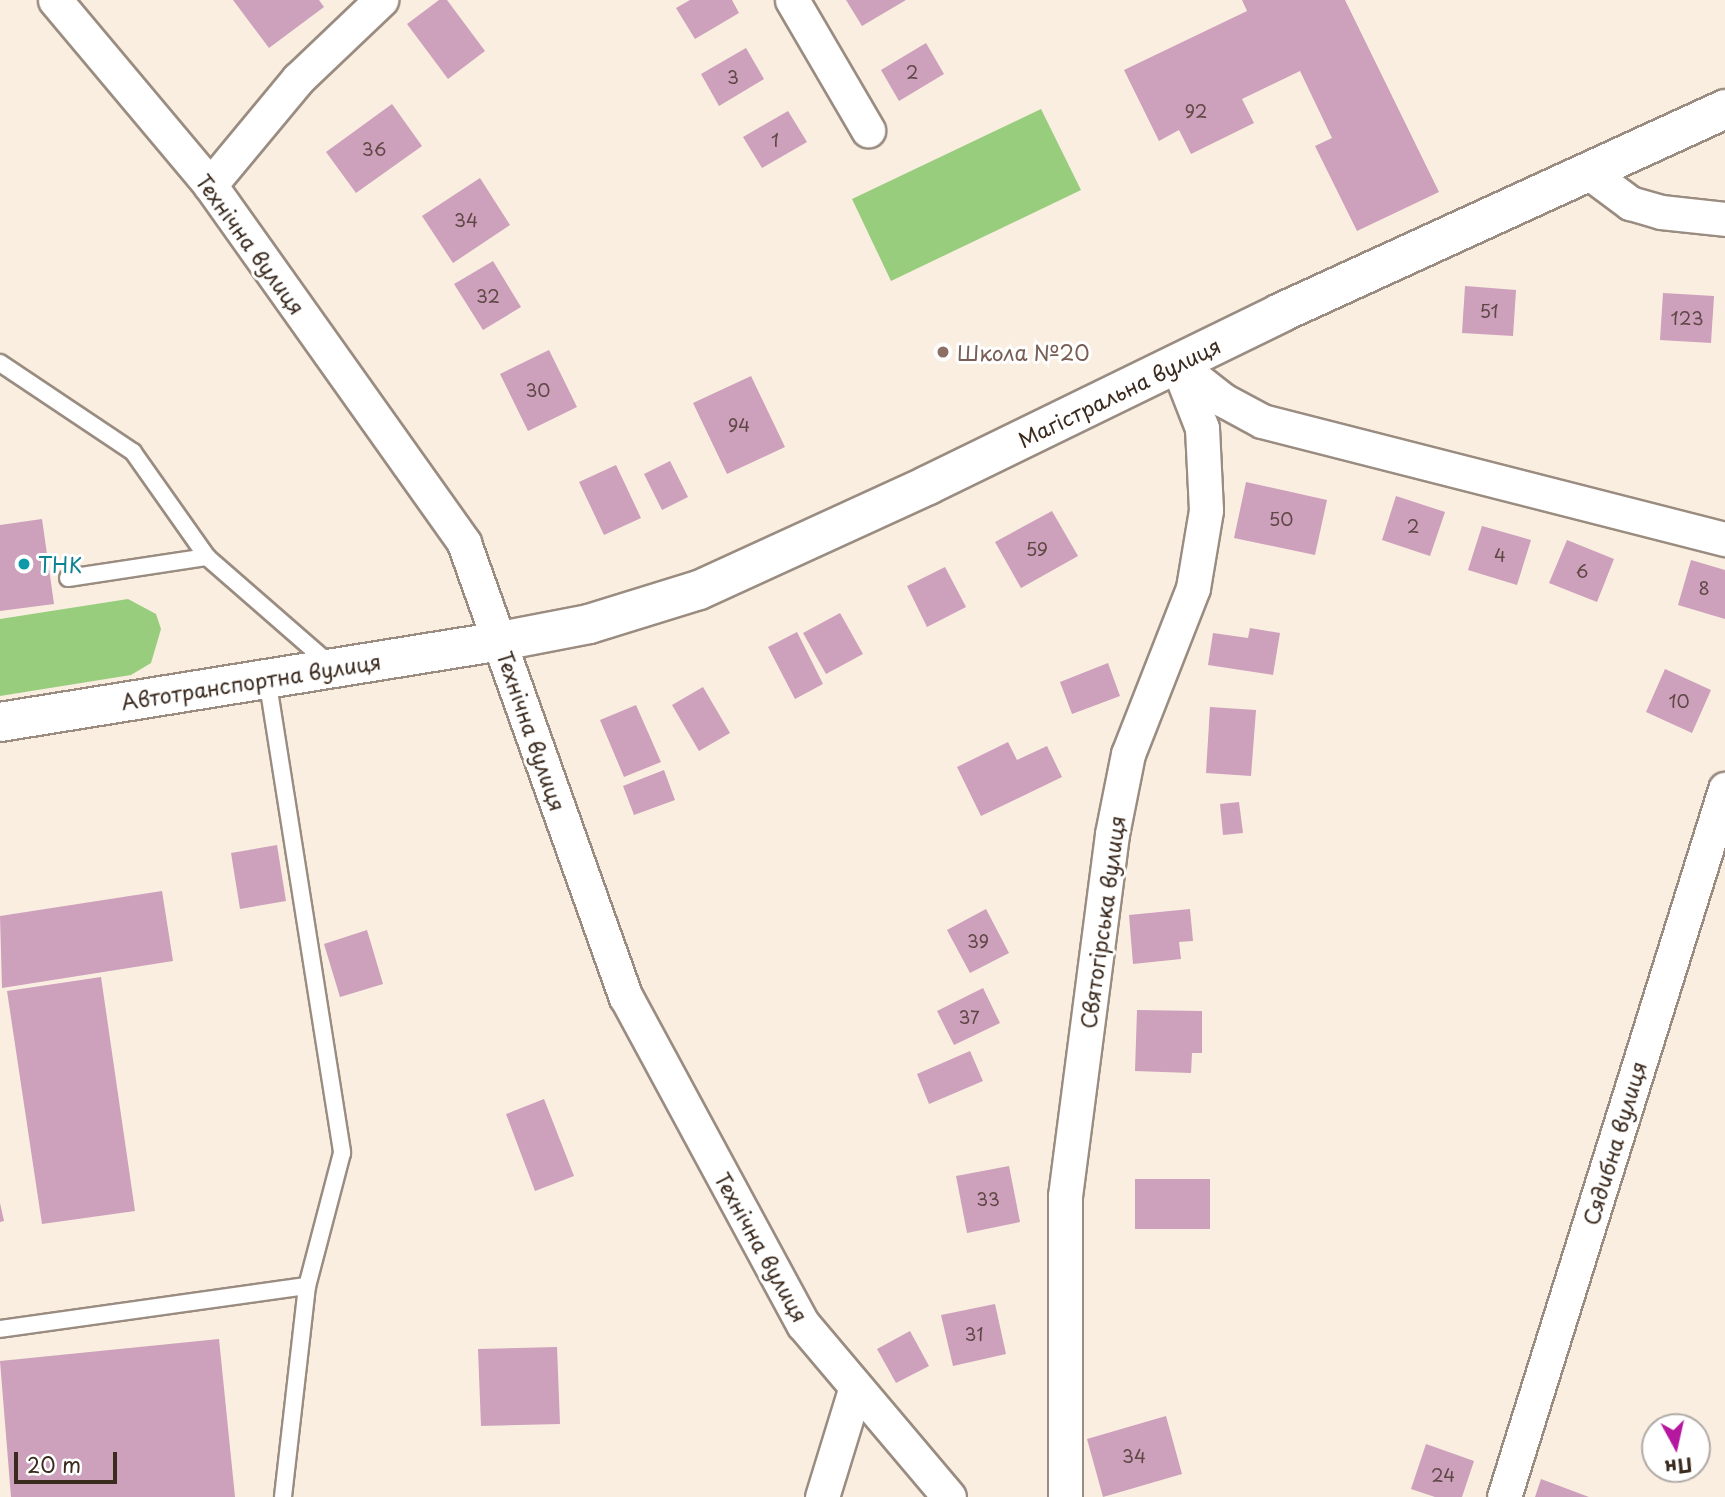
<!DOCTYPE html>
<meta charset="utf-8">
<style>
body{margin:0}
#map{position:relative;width:1725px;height:1497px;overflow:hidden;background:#faeee1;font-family:"Playpen Sans",sans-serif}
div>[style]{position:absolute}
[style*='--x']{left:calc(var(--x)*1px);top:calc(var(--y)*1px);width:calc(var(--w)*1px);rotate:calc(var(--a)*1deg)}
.green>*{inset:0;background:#98cd7e}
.building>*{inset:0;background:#cda0bc}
.roads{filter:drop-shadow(2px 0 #9a8c80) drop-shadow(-2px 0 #9a8c80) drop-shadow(0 2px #9a8c80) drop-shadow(0 -2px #9a8c80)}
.service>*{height:16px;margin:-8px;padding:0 8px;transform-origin:8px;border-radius:8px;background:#fff}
.minor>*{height:33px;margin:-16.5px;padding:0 16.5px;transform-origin:16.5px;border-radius:16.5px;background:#fff}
.secondary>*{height:38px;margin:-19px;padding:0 19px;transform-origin:19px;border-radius:19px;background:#fff}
.dots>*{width:19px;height:19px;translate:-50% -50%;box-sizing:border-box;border:4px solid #fff;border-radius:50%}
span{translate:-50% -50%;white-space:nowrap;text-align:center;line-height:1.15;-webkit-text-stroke:6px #fff;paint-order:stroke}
.number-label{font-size:18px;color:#604846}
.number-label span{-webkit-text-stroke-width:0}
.street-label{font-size:21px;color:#3b2a1e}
.education-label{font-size:21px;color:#785e54}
.left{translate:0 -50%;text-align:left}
.culture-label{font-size:21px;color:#0d838f}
.north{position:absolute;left:1641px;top:1413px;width:70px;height:70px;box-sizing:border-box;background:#fff;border:2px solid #b1aaa5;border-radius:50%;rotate:172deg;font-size:19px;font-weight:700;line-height:28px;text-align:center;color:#3b2a1e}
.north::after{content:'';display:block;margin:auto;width:24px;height:32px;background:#b5179e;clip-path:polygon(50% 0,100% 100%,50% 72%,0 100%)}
.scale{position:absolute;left:14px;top:1452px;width:103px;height:32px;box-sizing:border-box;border:4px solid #3b2a1e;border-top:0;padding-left:9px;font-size:21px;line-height:24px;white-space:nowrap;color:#3b2a1e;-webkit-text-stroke:5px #fff;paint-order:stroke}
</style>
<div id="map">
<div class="green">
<i style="clip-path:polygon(1041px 109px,1081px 190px,891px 281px,852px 199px)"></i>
<i style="clip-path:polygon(128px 599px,156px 614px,161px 629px,151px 663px,131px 675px,0 696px,0 619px)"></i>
</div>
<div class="building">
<i style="clip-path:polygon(233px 0,319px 0,324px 7px,269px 48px)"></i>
<i style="clip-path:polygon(439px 0,447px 0,485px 51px,448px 79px,407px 24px)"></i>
<i style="clip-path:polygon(690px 0,732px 0,739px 13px,695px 39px,676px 8px)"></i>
<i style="clip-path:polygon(846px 0,906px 0,862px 26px)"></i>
<i style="clip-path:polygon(1242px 0,1345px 0,1439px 192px,1357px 231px,1315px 146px,1332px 138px,1300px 71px,1242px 99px,1254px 123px,1191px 154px,1179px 130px,1159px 141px,1124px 70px,1247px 11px)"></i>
<i style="clip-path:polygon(926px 43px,944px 74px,899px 101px,881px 70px)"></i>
<i style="clip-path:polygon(746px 48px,764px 79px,719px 106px,701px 74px)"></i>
<i style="clip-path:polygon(392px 104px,422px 146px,356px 193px,326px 152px)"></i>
<i style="clip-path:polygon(788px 111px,807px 142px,762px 168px,743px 137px)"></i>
<i style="clip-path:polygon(480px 178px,510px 225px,453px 263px,422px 216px)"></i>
<i style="clip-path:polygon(493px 261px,521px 307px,483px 330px,454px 284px)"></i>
<i style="clip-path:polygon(1465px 286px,1516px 290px,1513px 336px,1462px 333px)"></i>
<i style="clip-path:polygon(1663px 293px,1714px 296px,1711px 343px,1660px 340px)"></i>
<i style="clip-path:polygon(549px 350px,577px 407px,528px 431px,500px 374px)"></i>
<i style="clip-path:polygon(751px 376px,785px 447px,727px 474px,693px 403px)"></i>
<i style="clip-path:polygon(670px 461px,688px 497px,662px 510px,644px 474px)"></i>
<i style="clip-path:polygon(616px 465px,641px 518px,604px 535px,579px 482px)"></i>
<i style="clip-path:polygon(1246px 482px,1327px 500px,1315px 555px,1234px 538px)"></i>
<i style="clip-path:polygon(1396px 496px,1445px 512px,1430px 556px,1382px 540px)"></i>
<i style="clip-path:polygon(1052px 511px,1078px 556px,1021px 588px,995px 542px)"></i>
<i style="clip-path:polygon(42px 519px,54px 604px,0 611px,0 525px)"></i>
<i style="clip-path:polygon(1482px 526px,1531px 540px,1517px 585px,1468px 570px)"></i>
<i style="clip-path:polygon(1567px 540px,1614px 559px,1597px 602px,1549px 583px)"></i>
<i style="clip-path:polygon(1691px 560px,1725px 570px,1725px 619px,1678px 605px)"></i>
<i style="clip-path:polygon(945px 567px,966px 607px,927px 627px,907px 586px)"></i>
<i style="clip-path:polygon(840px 613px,863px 654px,826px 674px,803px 633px)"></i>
<i style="clip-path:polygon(1250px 628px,1280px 633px,1273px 675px,1208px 665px,1213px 633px,1248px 638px)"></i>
<i style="clip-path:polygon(797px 632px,823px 684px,795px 699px,768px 647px)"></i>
<i style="clip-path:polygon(1108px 663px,1120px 696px,1072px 714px,1060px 682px)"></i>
<i style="clip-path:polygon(1665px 669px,1711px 690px,1692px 733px,1646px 712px)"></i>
<i style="clip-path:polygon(703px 687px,730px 733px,699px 751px,672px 705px)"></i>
<i style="clip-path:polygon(636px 705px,661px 762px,624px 777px,600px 720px)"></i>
<i style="clip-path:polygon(1210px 707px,1256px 710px,1251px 776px,1206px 773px)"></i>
<i style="clip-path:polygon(1008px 742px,1017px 760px,1047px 746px,1062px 777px,981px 816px,957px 767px)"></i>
<i style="clip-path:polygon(664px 770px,675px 800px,634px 815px,623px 786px)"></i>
<i style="clip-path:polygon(1239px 802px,1243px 833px,1223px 835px,1220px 804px)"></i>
<i style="clip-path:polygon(277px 845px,286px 901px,240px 909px,231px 853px)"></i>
<i style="clip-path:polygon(162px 891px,173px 961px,2px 988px,0 916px)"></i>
<i style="clip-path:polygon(986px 909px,1009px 953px,970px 973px,947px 930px)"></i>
<i style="clip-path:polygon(1190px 909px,1193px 941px,1179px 942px,1181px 959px,1133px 964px,1129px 915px)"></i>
<i style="clip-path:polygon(367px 930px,383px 984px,340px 997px,324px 944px)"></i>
<i style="clip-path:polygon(101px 977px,135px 1211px,42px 1224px,7px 991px)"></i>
<i style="clip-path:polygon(983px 988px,1000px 1023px,954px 1045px,937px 1011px)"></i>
<i style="clip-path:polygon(1137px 1010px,1202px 1011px,1202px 1053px,1192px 1053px,1191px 1073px,1135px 1071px)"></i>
<i style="clip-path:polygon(970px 1051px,983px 1081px,929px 1104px,917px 1074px)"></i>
<i style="clip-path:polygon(544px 1099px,574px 1176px,535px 1191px,506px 1114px)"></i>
<i style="clip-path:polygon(1009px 1166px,1020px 1222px,967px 1233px,956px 1176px)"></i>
<i style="clip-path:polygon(1135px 1179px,1210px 1179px,1210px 1229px,1135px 1229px)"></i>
<i style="clip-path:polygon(0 1203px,4px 1221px,0 1222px)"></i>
<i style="clip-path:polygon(995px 1304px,1006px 1354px,953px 1366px,941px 1315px)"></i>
<i style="clip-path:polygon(910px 1331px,929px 1366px,896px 1383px,877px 1349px)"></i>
<i style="clip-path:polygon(219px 1339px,235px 1497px,11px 1497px,0 1361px)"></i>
<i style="clip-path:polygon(557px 1347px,560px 1424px,481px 1426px,478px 1349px)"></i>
<i style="clip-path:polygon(1166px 1416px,1182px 1474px,1103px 1497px,1087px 1439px)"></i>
<i style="clip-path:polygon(1426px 1444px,1474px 1461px,1462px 1497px,1435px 1497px,1411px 1489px)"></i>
<i style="clip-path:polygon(1541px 1479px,1589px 1497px,1535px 1497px)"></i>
</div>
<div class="roads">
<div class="service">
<i style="--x:0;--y:363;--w:160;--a:33.8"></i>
<i style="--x:133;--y:452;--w:128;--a:54.8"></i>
<i style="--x:68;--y:578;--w:141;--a:-8.6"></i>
<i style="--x:207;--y:557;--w:164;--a:41.1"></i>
<i style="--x:267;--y:678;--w:481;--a:81"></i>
<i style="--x:342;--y:1153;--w:138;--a:104.7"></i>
<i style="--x:307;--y:1286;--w:212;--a:96.5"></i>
<i style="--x:0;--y:1329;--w:310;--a:-8"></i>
</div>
<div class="minor">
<i style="--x:55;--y:0;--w:241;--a:50"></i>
<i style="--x:210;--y:185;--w:439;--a:54.6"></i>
<i style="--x:464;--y:543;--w:482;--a:70.4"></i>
<i style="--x:626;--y:997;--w:372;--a:61.6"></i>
<i style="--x:803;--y:1324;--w:226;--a:49.8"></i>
<i style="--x:792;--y:0;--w:151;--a:59.7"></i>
<i style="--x:1591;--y:174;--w:49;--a:36.6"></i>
<i style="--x:1630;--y:203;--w:32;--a:16"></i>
<i style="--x:1661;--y:212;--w:64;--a:6.2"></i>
<i style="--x:210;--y:185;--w:138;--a:-50.3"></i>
<i style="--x:298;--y:79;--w:115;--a:-43.6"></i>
<i style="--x:1177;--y:364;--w:58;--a:38"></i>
<i style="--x:1223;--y:400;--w:44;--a:28.3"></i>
<i style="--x:1262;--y:421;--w:478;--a:14.3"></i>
<i style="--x:822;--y:1497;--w:112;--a:-72.9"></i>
<i style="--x:1065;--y:1497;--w:301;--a:-90"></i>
<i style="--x:1065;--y:1196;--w:365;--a:-82.6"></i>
<i style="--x:1112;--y:834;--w:82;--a:-78.7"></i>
<i style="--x:1128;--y:754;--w:178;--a:-68.6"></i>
<i style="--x:1193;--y:588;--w:79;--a:-80.5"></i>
<i style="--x:1206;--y:510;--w:82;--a:-92.8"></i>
<i style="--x:1202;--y:428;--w:69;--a:-111.3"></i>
<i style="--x:1504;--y:1497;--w:742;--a:-72.66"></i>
</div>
<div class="secondary">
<i style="--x:0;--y:722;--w:508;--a:-9.18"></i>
<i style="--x:501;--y:641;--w:90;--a:-10.9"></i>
<i style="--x:589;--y:624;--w:115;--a:-17.2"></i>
<i style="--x:699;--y:590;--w:252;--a:-24.6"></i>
<i style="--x:928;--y:485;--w:392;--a:-26"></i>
<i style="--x:1280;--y:313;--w:490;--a:-24.6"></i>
</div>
</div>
<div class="dots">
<i style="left:943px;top:352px;background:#8d6e63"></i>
<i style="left:24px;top:564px;background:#0f9aa8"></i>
</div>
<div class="number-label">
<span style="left:912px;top:72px">2</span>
<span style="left:733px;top:77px">3</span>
<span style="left:1196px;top:111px">92</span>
<span style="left:775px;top:140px">1</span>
<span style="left:374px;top:149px">36</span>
<span style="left:466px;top:220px">34</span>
<span style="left:488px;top:296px">32</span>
<span style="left:1489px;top:311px">51</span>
<span style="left:1687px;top:318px">123</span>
<span style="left:538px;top:390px">30</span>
<span style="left:739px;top:425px">94</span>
<span style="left:1281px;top:519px">50</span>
<span style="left:1413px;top:526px">2</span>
<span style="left:1037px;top:549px">59</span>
<span style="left:1500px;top:555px">4</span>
<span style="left:1582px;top:571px">6</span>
<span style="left:1704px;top:588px">8</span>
<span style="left:1679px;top:701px">10</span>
<span style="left:978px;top:941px">39</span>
<span style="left:969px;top:1017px">37</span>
<span style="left:988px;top:1199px">33</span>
<span style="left:974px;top:1334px">31</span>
<span style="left:1134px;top:1456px">34</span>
<span style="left:1443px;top:1475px">24</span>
</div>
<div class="street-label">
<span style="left:251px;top:244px;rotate:54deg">Технічна вулиця</span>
<span style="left:1119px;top:392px;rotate:-26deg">Магістральна вулиця</span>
<span style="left:251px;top:681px;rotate:-9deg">Автотранспортна вулиця</span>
<span style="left:532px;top:731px;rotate:71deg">Технічна вулиця</span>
<span style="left:1102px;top:922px;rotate:-82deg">Святогірська вулиця</span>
<span style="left:1614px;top:1143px;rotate:-73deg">Сядибна вулиця</span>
<span style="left:762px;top:1247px;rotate:61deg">Технічна вулиця</span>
</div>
<div class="education-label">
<span class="left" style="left:957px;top:352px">Школа №20</span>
</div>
<div class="culture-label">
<span class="left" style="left:38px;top:564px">ТНК</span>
</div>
<div class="north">Пн</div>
<div class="scale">20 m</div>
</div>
